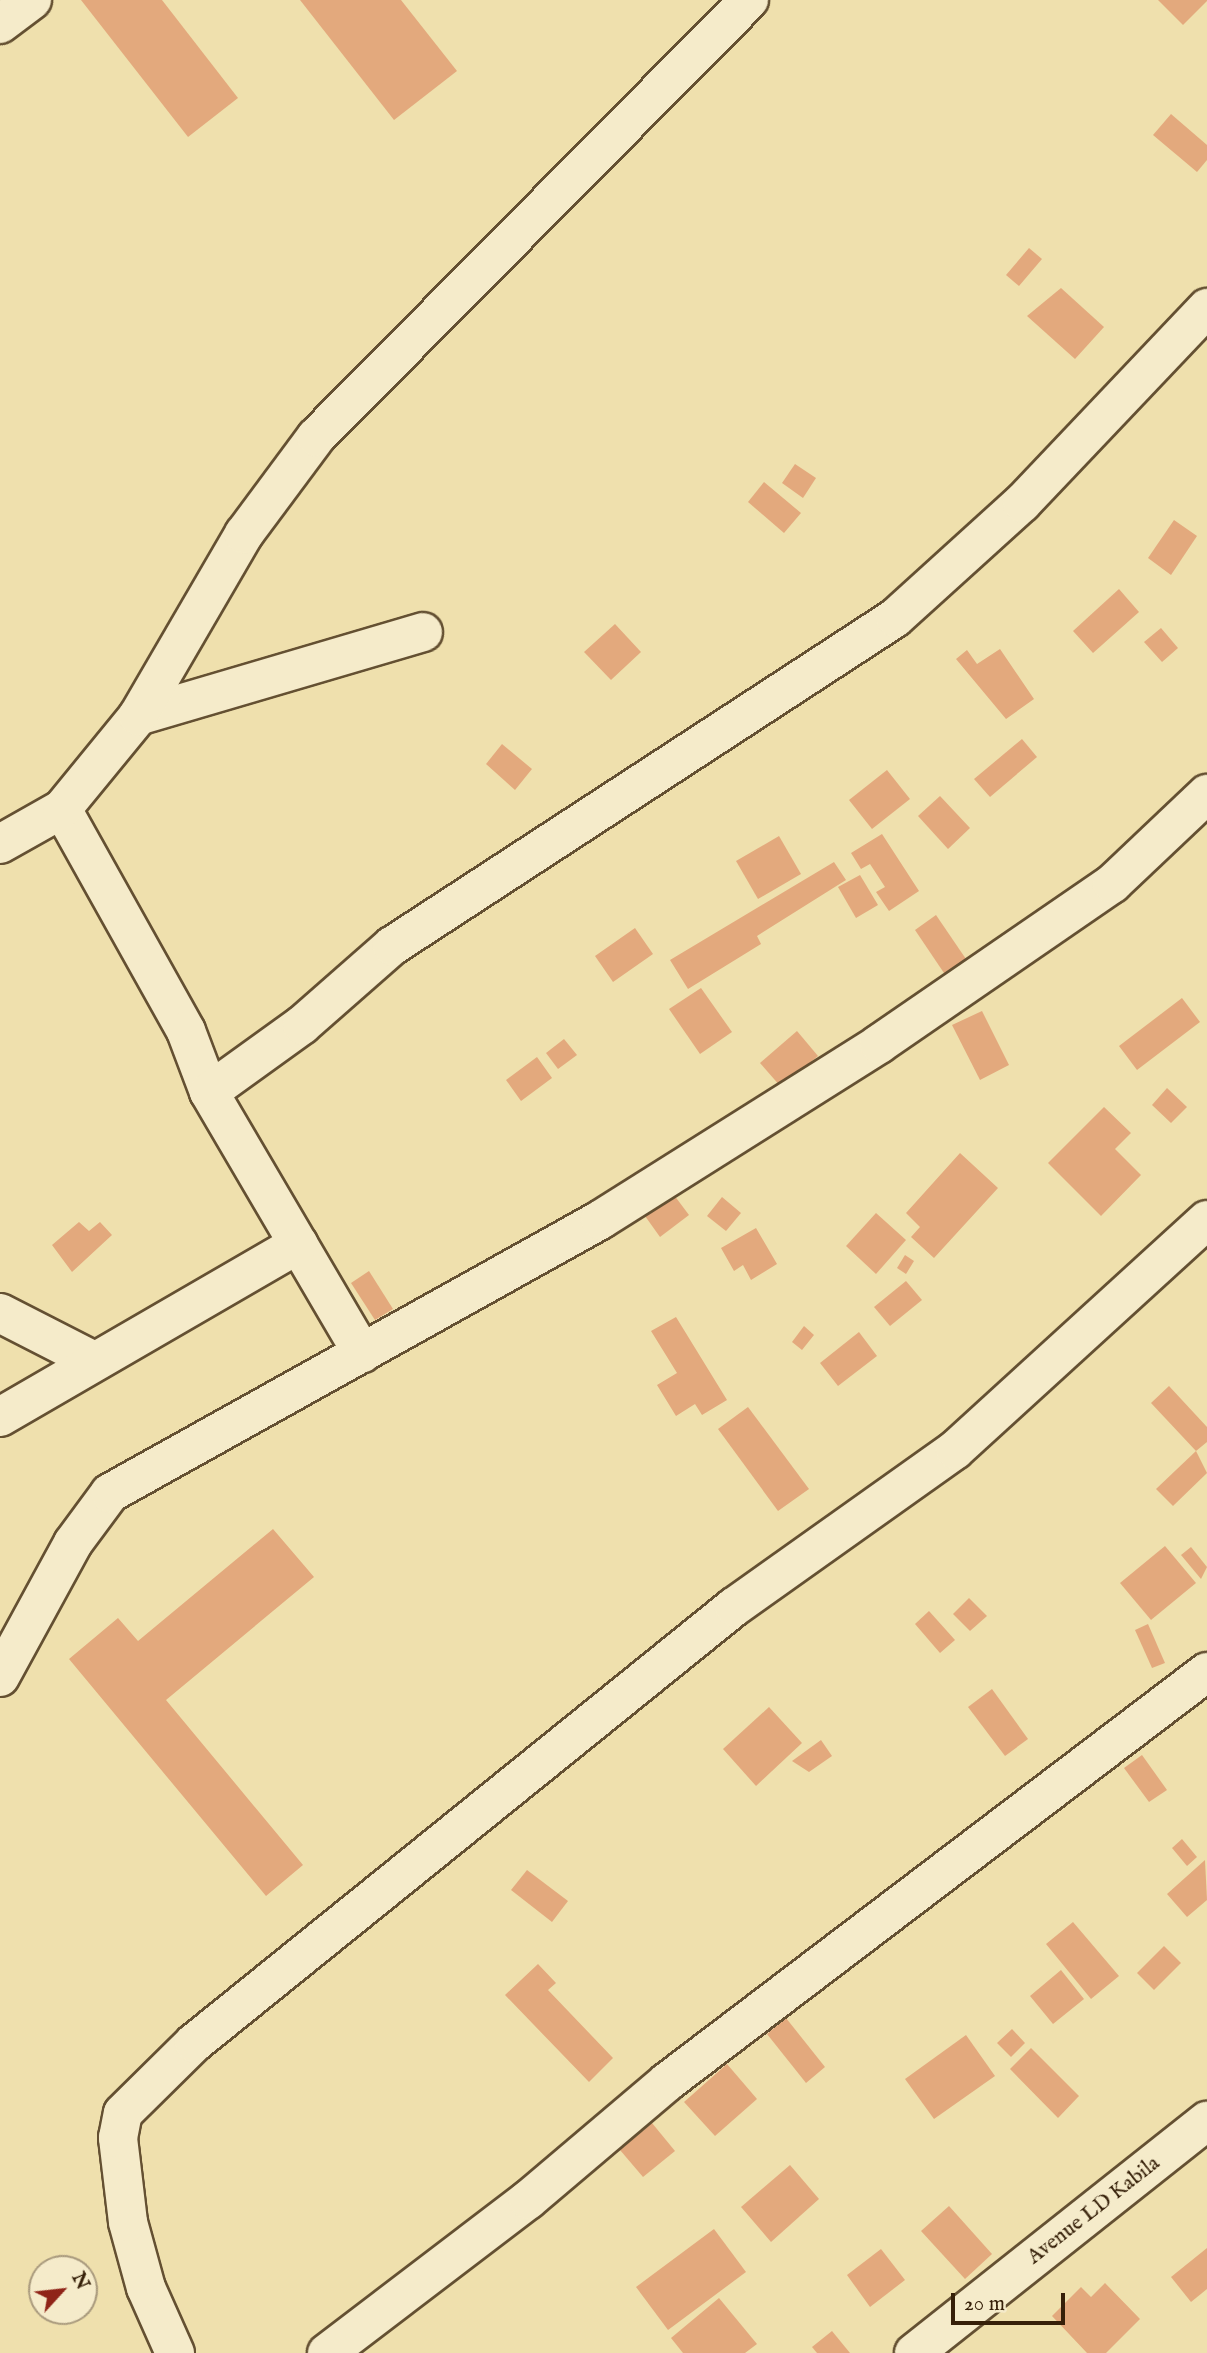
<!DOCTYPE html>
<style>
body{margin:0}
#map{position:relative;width:1207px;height:2353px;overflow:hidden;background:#efe0ad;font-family:"IM FELL English",serif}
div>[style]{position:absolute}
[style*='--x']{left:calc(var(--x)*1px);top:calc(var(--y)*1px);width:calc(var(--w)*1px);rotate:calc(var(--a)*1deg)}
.building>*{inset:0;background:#e3a97d}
.roads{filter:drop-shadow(2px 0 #645032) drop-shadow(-2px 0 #645032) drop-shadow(0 2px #645032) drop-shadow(0 -2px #645032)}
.minor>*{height:38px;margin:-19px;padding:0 19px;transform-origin:19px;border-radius:19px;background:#f5ebca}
span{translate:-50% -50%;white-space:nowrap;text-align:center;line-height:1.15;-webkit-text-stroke:5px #f5ebca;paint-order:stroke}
.street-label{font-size:21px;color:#362009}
.north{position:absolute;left:28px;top:2255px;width:70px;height:70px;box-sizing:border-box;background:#f5ebca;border:2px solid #a99a7d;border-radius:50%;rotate:63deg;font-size:19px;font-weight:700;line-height:28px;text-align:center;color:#362009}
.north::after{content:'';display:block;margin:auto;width:24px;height:32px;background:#8f2418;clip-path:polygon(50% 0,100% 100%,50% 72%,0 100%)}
.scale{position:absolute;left:951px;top:2293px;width:114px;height:32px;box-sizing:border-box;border:4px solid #362009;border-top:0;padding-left:9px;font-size:21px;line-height:24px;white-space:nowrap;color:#362009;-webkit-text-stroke:5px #f5ebca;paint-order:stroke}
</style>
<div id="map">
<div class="building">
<i style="clip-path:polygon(81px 0,162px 0,238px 98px,188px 137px)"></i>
<i style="clip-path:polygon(300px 0,401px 0,457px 71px,394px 120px)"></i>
<i style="clip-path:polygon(1158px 0,1207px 0,1207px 1px,1183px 25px)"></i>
<i style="clip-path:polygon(1171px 114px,1207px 145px,1207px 160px,1197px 172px,1153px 135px)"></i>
<i style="clip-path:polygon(1029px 248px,1042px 259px,1019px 286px,1006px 275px)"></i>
<i style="clip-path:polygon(1061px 288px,1104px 327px,1075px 359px,1027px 316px)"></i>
<i style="clip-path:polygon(795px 464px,816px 478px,803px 498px,782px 483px)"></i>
<i style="clip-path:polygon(764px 482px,801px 513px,784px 533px,748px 502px)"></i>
<i style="clip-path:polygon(1174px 520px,1197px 536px,1171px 575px,1148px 558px)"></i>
<i style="clip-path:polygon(1119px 589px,1139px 612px,1093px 653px,1073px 631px)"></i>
<i style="clip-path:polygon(615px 624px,641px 652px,611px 680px,584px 652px)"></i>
<i style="clip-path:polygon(1161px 628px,1178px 648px,1162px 662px,1144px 642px)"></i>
<i style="clip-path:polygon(1000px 649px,1034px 699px,1006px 719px,956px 659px,967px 650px,977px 664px)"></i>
<i style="clip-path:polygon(1022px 739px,1037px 757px,990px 797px,974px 779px)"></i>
<i style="clip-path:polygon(502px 744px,532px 769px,515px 790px,486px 764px)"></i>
<i style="clip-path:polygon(887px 770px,910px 799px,872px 829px,849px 800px)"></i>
<i style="clip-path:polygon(940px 796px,970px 828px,948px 849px,918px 816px)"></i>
<i style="clip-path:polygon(882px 834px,919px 891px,889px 911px,876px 892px,885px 887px,870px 864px,861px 869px,851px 853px)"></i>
<i style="clip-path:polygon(779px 836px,801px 874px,758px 899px,736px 861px)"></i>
<i style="clip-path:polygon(834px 862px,846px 880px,757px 936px,761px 944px,688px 989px,670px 960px)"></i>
<i style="clip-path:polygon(860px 875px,878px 905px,856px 918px,838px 887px)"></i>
<i style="clip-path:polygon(936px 915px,968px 962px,946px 976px,915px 930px)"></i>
<i style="clip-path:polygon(635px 928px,653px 954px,613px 982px,595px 956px)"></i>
<i style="clip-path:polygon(701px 988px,732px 1032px,700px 1054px,669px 1009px)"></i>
<i style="clip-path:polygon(1182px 998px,1200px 1022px,1137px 1070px,1119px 1046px)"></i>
<i style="clip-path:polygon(982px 1011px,1009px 1065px,980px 1080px,952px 1025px)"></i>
<i style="clip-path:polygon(797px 1031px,818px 1056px,781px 1087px,760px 1063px)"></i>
<i style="clip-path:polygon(564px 1039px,577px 1055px,558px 1069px,546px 1053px)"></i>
<i style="clip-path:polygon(537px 1057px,552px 1078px,521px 1101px,506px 1080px)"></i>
<i style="clip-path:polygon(1167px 1088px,1187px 1107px,1171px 1123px,1152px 1105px)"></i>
<i style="clip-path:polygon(1104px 1107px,1131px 1133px,1115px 1149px,1141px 1175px,1101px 1216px,1048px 1163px)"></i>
<i style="clip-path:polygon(960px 1153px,998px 1188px,934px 1258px,911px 1237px,920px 1227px,906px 1213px)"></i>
<i style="clip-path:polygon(674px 1195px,689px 1215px,660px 1237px,645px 1216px)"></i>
<i style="clip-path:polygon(722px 1197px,741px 1213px,726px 1231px,707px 1216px)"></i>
<i style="clip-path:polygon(876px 1213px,906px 1240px,876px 1274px,846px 1246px)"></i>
<i style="clip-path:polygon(79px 1222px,89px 1231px,100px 1222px,112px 1235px,72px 1272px,52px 1245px)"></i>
<i style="clip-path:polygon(756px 1228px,777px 1264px,751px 1280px,743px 1265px,734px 1271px,721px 1248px)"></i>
<i style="clip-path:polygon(905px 1255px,914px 1261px,906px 1274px,897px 1268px)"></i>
<i style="clip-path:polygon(369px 1271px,393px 1309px,375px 1320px,351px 1283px)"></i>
<i style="clip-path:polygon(906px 1281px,922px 1300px,890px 1326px,874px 1307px)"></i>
<i style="clip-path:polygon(676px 1317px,727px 1400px,702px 1415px,695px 1404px,676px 1416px,657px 1385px,677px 1373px,651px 1331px)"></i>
<i style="clip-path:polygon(804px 1326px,814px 1335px,802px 1350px,792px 1342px)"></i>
<i style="clip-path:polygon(859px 1332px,877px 1356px,838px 1386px,820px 1363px)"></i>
<i style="clip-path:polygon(1169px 1386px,1207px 1427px,1207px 1442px,1196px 1451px,1151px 1403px)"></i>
<i style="clip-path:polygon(748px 1407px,809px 1489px,778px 1511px,718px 1429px)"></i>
<i style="clip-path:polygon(1196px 1451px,1207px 1473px,1173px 1506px,1156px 1489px)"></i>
<i style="clip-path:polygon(273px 1529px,314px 1577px,166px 1700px,303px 1865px,266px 1896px,69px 1659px,118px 1618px,138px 1641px)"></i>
<i style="clip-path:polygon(1165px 1546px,1196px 1583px,1151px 1620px,1120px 1583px)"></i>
<i style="clip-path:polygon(1191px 1547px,1207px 1567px,1201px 1579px,1181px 1555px)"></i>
<i style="clip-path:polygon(969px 1598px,987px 1616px,970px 1631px,953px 1614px)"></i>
<i style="clip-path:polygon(929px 1611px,955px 1640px,940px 1653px,915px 1624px)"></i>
<i style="clip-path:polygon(1148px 1624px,1165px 1663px,1152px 1668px,1135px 1630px)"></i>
<i style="clip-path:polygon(992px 1689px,1028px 1739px,1005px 1756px,968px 1707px)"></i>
<i style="clip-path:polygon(769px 1707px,802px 1743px,756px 1786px,723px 1749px)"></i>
<i style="clip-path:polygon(821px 1740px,832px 1756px,809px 1772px,792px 1761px)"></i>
<i style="clip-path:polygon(1142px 1755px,1167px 1790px,1149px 1802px,1124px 1768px)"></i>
<i style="clip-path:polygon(1182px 1839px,1197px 1857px,1187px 1866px,1172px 1848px)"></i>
<i style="clip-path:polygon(1205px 1860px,1207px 1900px,1187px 1917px,1167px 1894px)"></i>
<i style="clip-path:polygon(527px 1870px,568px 1901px,552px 1922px,511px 1890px)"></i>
<i style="clip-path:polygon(1073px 1922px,1119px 1976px,1091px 1999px,1046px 1944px)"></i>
<i style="clip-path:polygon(1164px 1946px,1181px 1963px,1154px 1990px,1137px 1973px)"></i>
<i style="clip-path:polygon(538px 1964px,556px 1983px,548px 1990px,613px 2058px,589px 2082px,505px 1995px)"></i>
<i style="clip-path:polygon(1061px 1970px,1084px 1999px,1053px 2024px,1030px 1996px)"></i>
<i style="clip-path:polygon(786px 2018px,825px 2067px,806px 2083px,767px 2034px)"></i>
<i style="clip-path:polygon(1012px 2029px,1025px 2043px,1011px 2057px,997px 2043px)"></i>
<i style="clip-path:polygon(966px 2035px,995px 2076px,934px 2119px,905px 2079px)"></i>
<i style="clip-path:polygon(1031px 2048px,1079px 2096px,1058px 2118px,1010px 2069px)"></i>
<i style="clip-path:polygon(727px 2064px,757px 2099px,715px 2136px,684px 2102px)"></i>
<i style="clip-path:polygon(652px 2123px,675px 2151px,643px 2177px,620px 2150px)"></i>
<i style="clip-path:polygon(790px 2165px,819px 2199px,771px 2242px,741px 2207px)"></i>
<i style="clip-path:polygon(949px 2206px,992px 2254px,965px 2279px,921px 2231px)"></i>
<i style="clip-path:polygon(714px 2229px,746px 2272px,668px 2330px,636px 2287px)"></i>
<i style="clip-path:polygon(1207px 2248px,1207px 2289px,1191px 2302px,1171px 2277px)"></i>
<i style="clip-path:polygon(881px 2249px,905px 2280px,870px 2307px,847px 2275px)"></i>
<i style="clip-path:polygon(1105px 2283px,1140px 2319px,1106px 2353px,1087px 2353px,1052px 2316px,1081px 2287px,1091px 2297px)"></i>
<i style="clip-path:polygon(719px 2298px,757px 2344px,745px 2353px,683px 2353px,671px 2338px)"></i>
<i style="clip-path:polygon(832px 2331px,850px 2353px,817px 2353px,812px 2347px)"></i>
</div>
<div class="roads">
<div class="minor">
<i style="--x:0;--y:24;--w:40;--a:-37"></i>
<i style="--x:138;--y:716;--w:297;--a:-16.4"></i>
<i style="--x:62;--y:809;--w:254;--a:60.8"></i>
<i style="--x:186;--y:1031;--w:65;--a:69.3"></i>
<i style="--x:209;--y:1092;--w:303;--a:59.6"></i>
<i style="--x:0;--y:844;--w:71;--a:-29.4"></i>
<i style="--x:62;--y:809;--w:120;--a:-50.7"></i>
<i style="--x:138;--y:716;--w:211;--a:-59.8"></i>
<i style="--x:244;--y:534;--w:121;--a:-53.4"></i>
<i style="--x:316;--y:437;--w:615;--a:-45.26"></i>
<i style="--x:209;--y:1092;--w:115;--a:-35.8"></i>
<i style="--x:302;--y:1025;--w:120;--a:-41.3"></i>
<i style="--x:392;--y:946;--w:600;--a:-33.11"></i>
<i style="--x:895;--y:618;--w:171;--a:-42.2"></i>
<i style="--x:1022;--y:503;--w:269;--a:-46.5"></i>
<i style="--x:0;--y:1313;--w:106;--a:27.1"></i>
<i style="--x:0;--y:1417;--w:345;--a:-30.1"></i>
<i style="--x:0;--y:1677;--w:153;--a:-61.4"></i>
<i style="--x:73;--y:1543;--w:62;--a:-53.5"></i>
<i style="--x:110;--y:1493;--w:561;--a:-29.12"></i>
<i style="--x:600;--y:1220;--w:330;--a:-32.2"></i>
<i style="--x:879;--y:1044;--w:283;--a:-34.5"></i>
<i style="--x:1112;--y:884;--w:131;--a:-43.5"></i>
<i style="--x:175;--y:2353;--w:71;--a:-114"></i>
<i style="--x:146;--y:2288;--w:68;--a:-105.3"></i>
<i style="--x:128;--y:2222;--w:85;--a:-96.8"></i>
<i style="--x:118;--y:2138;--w:25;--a:-79"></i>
<i style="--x:123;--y:2113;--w:100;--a:-44.6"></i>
<i style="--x:194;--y:2043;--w:694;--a:-38.92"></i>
<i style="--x:734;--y:1607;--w:271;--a:-35.4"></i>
<i style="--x:955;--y:1450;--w:341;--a:-42.4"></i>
<i style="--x:327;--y:2353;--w:253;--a:-37.3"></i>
<i style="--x:528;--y:2200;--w:182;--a:-40.3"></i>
<i style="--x:667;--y:2082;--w:678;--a:-37.21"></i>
<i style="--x:914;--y:2353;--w:374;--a:-38.4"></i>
</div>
</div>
<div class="street-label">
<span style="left:1094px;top:2211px;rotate:-38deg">Avenue LD Kabila</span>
</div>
<div class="north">N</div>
<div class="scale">20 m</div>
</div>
